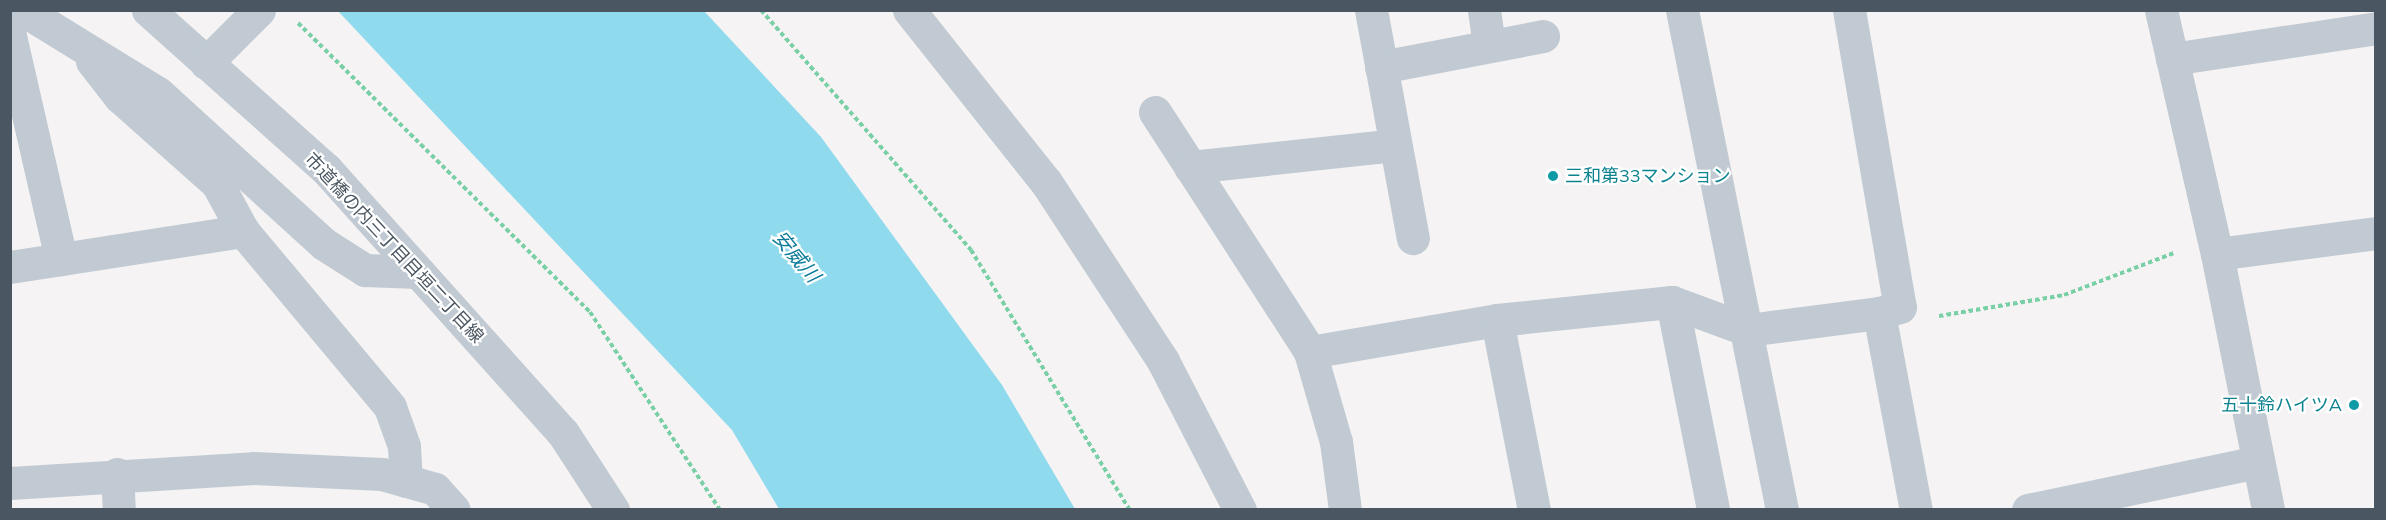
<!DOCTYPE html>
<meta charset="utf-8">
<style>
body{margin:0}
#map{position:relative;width:2386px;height:520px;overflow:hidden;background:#f5f3f3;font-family:Mulish,"Noto Sans JP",sans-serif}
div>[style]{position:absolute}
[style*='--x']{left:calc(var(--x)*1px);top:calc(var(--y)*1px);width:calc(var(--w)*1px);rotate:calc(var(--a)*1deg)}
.water>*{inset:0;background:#90daee}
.path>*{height:4px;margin-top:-2px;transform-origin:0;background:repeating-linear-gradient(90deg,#7ad0a6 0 4.5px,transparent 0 7.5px)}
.minor>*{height:33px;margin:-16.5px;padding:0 16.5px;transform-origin:16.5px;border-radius:16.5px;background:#c1cad2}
.dots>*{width:16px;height:16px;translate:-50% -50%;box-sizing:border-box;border:3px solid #fff;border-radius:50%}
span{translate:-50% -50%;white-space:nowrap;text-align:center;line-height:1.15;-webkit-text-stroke:4.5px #fff;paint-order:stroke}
.culture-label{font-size:18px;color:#0d838f}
.left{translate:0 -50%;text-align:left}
.right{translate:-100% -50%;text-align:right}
.street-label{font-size:18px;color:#4a5661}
.water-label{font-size:20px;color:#0c7c9b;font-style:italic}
.frame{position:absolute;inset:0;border:12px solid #4a5661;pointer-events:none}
</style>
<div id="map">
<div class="water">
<i style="clip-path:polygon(338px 11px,704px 11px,821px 137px,1002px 385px,1075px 509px,779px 509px,732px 430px)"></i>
</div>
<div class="path">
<i style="--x:761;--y:10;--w:319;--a:48.8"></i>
<i style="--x:971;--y:250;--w:305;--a:58.6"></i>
<i style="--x:298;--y:23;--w:411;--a:44.7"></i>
<i style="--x:590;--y:312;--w:237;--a:56.7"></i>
<i style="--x:1939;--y:316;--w:127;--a:-9.5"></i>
<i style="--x:2064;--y:295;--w:118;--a:-20.9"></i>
</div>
<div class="minor">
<i style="--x:23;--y:10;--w:158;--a:31.6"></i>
<i style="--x:158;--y:93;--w:224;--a:42.3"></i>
<i style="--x:324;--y:244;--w:49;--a:32.4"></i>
<i style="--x:365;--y:270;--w:53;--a:2.2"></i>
<i style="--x:148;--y:10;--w:239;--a:41.8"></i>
<i style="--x:326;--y:169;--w:355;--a:48.1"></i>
<i style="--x:563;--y:433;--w:92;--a:57"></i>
<i style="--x:909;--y:10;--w:220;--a:51.5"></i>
<i style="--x:1046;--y:182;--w:214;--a:56.8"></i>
<i style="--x:1163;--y:361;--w:168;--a:62.7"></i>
<i style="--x:1371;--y:10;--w:232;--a:79.6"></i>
<i style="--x:1484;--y:10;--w:36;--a:82"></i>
<i style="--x:1682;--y:10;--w:510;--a:78.69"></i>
<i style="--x:1849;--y:10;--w:301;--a:80.3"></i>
<i style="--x:1900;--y:307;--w:22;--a:164"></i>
<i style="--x:1879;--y:313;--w:200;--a:79.4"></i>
<i style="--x:2161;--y:10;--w:250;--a:77.1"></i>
<i style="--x:2217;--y:254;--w:261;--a:78.7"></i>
<i style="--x:10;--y:36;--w:229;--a:77.1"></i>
<i style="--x:2172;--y:59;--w:206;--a:-8.6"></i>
<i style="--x:92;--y:61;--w:46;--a:52.1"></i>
<i style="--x:120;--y:97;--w:130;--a:41.6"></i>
<i style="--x:217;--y:183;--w:55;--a:61.6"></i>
<i style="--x:206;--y:63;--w:75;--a:-45"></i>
<i style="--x:1381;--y:67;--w:165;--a:-10.8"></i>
<i style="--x:1155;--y:112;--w:286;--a:57.1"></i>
<i style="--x:1190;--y:167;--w:206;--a:-6.1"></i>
<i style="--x:2217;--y:254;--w:160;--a:-7.5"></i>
<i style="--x:10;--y:267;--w:236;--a:-8.8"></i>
<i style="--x:243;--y:231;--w:229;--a:50.1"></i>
<i style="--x:390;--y:407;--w:41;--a:70.3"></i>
<i style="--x:404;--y:446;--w:35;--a:87"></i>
<i style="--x:1672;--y:302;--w:212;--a:78.8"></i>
<i style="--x:1497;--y:320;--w:194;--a:79"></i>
<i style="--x:117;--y:474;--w:36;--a:87"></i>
<i style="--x:10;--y:483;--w:244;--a:-3.5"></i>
<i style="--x:254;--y:468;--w:128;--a:2.7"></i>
<i style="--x:382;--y:474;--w:55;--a:15.8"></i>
<i style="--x:435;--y:489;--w:28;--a:48"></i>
<i style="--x:1345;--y:510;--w:69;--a:-97.5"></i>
<i style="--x:1336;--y:442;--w:94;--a:-106.1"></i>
<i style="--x:1310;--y:352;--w:190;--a:-9.7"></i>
<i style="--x:1497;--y:320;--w:176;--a:-5.9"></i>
<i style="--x:1672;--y:302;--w:81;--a:20.2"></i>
<i style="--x:1748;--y:330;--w:132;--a:-7.4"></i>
<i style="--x:2028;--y:510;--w:235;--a:-11.8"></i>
</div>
<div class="dots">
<i style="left:1553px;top:176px;background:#0f9aa8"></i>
<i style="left:2354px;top:405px;background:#0f9aa8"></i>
</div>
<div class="culture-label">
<span class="left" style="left:1565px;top:176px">三和第33マンション</span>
<span class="right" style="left:2342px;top:405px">五十鈴ハイツA</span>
</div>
<div class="street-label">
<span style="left:394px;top:248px;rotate:47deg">市道橋の内三丁目目垣二丁目線</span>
</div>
<div class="water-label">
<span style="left:797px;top:256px;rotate:50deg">安威川</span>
</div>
<div class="frame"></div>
</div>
